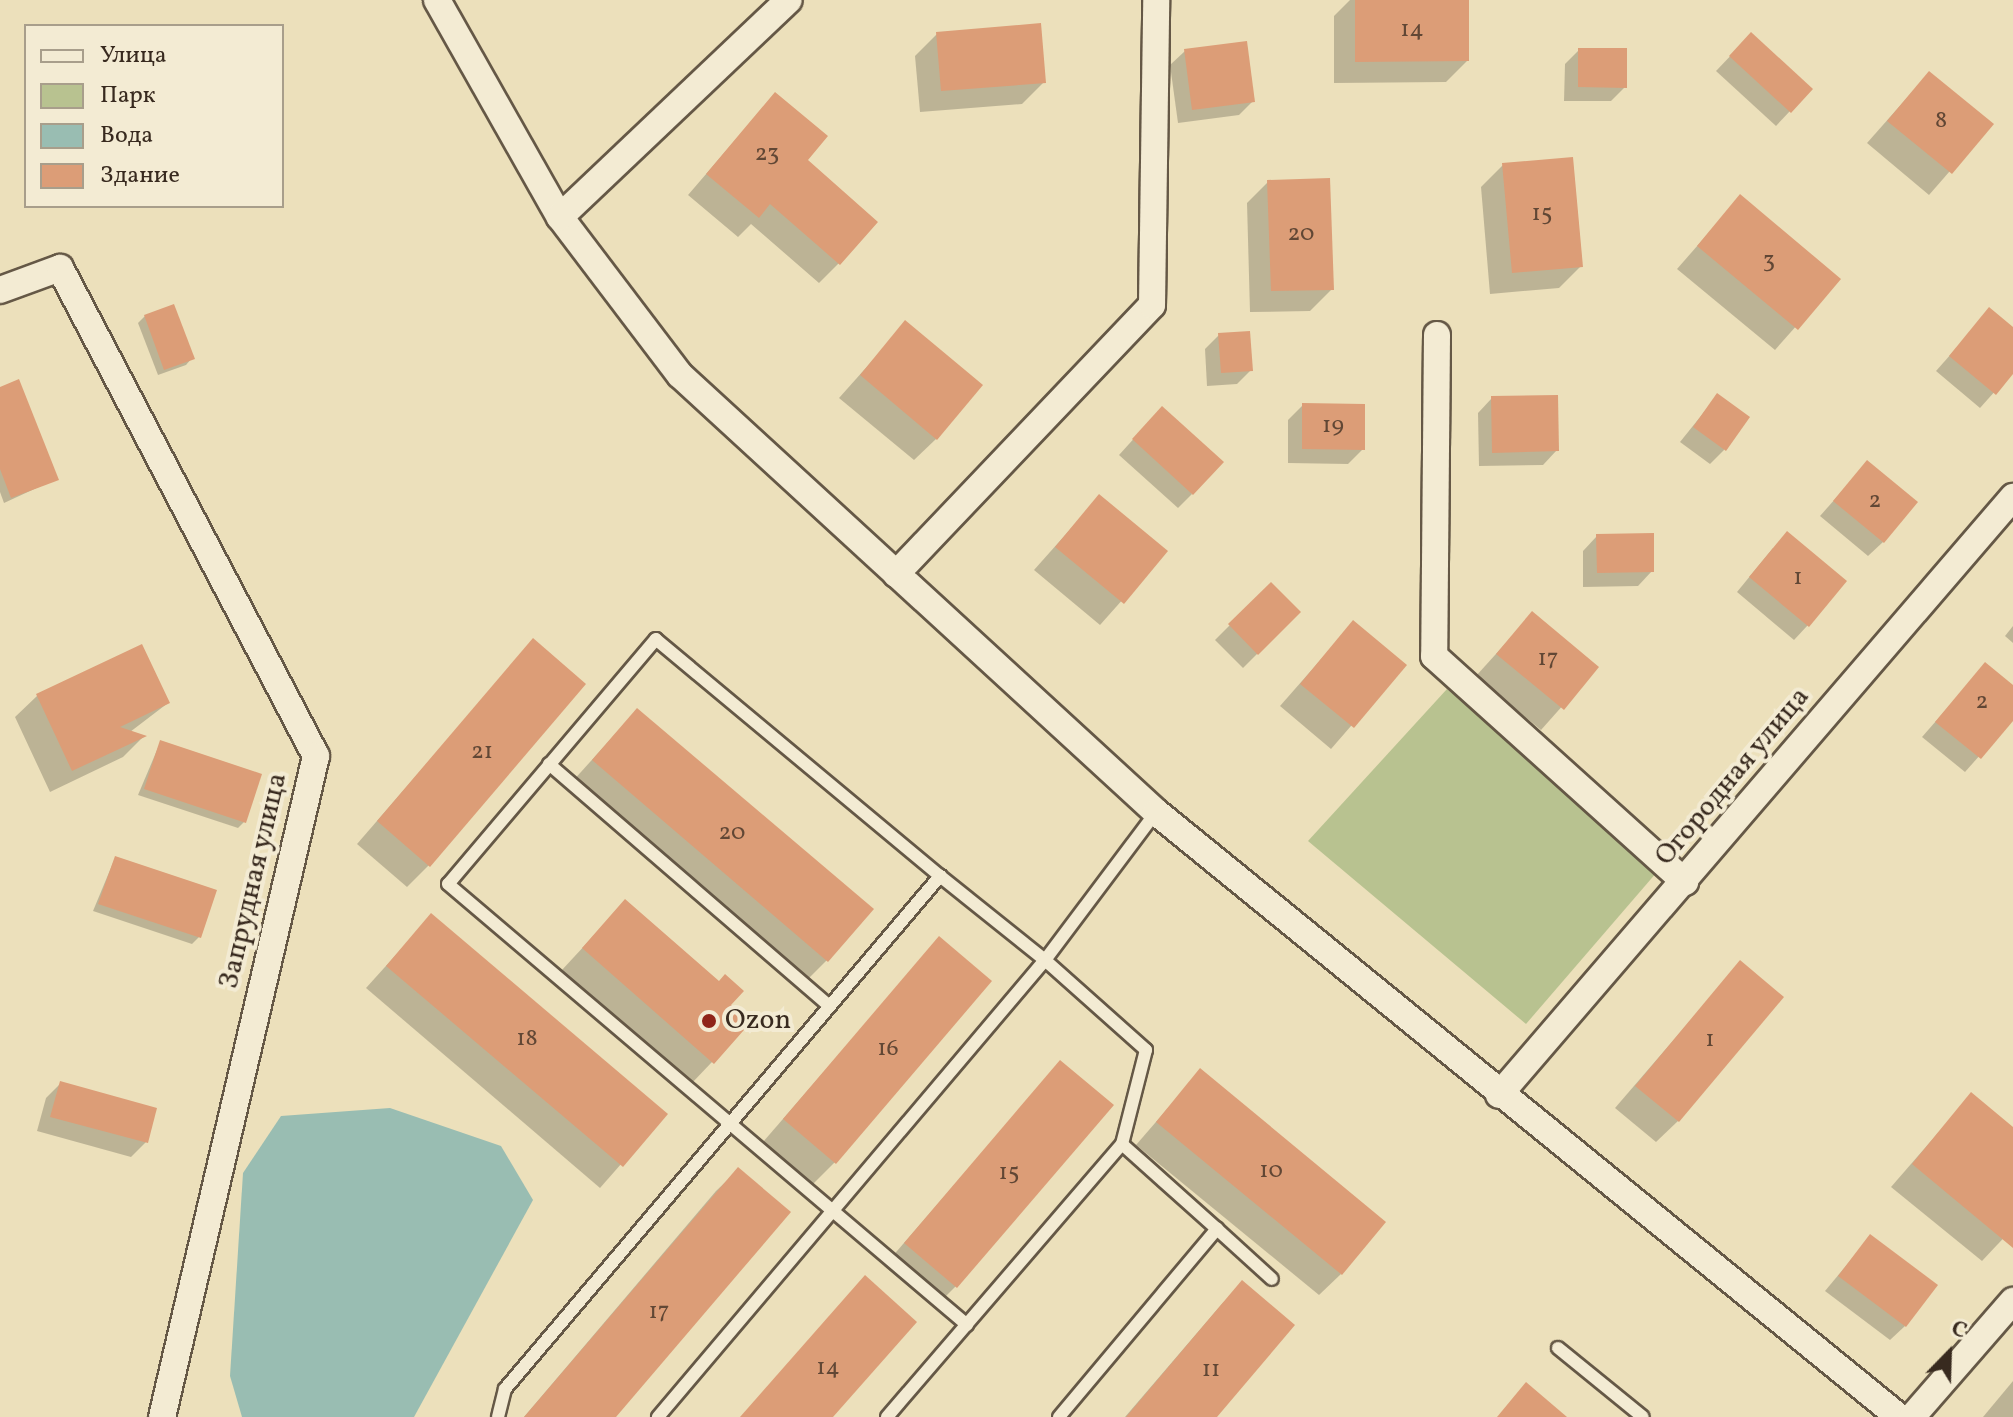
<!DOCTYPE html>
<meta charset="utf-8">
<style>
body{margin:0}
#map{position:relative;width:2013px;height:1417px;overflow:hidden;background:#ece0bb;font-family:Vollkorn,serif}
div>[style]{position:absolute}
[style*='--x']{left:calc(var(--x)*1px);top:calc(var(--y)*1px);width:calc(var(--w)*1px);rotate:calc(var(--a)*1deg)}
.green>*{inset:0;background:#b8c290}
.water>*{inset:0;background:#99bdb2}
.shadow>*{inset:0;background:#0003}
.building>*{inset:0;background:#dc9d77}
.roads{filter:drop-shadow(2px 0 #655846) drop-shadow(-2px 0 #655846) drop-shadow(0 2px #655846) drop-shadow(0 -2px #655846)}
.lane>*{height:12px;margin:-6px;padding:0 6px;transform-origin:6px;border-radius:6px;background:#f3ebd3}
.street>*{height:26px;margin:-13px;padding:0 13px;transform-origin:13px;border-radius:13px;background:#f3ebd3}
.dots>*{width:22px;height:22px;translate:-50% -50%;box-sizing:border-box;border:4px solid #f3ebd3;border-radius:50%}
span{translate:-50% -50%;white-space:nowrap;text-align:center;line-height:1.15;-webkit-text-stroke:8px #f3ebd3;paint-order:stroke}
.number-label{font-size:24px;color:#614735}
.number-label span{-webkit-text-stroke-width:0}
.street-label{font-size:28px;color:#382a1f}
.poi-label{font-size:28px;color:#382a1f}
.left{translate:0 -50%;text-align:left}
.legend{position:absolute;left:24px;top:24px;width:260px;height:184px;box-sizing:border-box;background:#f3ebd3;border:2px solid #a89e8b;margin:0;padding:10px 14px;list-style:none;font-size:24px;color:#382a1f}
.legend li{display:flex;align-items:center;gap:16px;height:40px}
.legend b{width:40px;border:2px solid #a89e8b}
.north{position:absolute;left:1909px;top:1313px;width:80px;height:80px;-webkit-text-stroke:6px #f3ebd3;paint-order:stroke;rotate:23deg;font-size:22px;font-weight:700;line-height:32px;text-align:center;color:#382a1f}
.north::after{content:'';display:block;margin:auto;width:28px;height:36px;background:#382a1f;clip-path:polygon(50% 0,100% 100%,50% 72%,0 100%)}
</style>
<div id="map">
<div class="green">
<i style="clip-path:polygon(1447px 689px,1657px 872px,1526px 1024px,1308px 841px)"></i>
</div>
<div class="water">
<i style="clip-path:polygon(390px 1108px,501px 1146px,533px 1200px,414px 1417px,242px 1417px,230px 1376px,243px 1173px,281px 1116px)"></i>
</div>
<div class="shadow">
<i style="clip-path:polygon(1350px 0,1467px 0,1467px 61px,1446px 82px,1334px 83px,1334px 16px)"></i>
<i style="clip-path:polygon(937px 34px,1044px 82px,1022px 104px,920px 112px,915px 56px)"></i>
<i style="clip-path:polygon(1737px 49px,1790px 111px,1776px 126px,1716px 71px)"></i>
<i style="clip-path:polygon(1579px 50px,1625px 87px,1611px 101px,1564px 101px,1565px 64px)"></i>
<i style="clip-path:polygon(1185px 51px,1253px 101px,1239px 115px,1178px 123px,1170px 65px)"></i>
<i style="clip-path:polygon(1929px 73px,1991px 124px,1929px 195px,1867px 143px)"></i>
<i style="clip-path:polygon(775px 94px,839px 263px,819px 283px,751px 224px,738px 237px,688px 195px)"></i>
<i style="clip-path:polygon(1503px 165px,1581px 266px,1559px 288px,1490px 294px,1481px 187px)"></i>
<i style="clip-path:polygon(1268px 182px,1332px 289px,1310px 311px,1250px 312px,1247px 203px)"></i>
<i style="clip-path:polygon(1740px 197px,1838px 279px,1775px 350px,1677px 269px)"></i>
<i style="clip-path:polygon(1990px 310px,2013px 329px,2013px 371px,1980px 408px,1936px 371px)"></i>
<i style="clip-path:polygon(145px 316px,192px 358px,186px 365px,158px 375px,138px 323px)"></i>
<i style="clip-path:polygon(906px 323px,936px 439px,914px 460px,839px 398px)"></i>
<i style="clip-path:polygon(1219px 335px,1251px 370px,1237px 384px,1207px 386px,1205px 349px)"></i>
<i style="clip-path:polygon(0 389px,56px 479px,4px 503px,0 492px)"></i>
<i style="clip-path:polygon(1717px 396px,1724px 450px,1710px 464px,1680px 442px)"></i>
<i style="clip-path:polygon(1492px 398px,1557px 450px,1543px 465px,1479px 466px,1478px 413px)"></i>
<i style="clip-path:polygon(1303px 405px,1363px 449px,1348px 464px,1288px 463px,1288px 420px)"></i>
<i style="clip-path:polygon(1148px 423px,1192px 494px,1178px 508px,1119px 455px)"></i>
<i style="clip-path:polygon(1867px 463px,1883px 542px,1868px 556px,1820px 516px)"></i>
<i style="clip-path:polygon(1099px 497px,1165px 552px,1100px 625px,1034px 570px)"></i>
<i style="clip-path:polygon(1597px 536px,1652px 571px,1638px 586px,1583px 587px,1583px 551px)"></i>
<i style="clip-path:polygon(1773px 548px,1808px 625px,1794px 640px,1737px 592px)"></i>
<i style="clip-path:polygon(1271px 584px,1299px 612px,1243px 668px,1215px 640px)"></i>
<i style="clip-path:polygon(1532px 614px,1597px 667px,1541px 730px,1476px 676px)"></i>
<i style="clip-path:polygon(1353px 623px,1404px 665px,1331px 749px,1280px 706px)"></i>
<i style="clip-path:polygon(2013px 626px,2013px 643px,2005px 636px)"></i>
<i style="clip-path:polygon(533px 641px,429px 865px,407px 887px,357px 844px)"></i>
<i style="clip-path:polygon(141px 646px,168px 703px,130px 732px,143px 737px,123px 757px,50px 792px,15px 717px,37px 696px)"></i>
<i style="clip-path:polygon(1985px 665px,2013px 688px,2013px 718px,1965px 772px,1922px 737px)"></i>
<i style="clip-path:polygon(637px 710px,827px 960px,805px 982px,571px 783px)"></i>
<i style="clip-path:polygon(160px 743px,244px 822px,238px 828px,138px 795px)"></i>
<i style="clip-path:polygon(115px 858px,199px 937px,192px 944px,93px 911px)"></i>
<i style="clip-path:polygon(625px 902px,728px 1005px,712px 1062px,691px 1084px,561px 971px)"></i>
<i style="clip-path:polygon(431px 916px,665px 1114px,600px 1188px,366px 988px)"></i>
<i style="clip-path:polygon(939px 939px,835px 1162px,813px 1184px,763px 1142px)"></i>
<i style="clip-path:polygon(1740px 963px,1678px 1121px,1656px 1142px,1615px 1108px)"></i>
<i style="clip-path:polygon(1061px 1062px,956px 1286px,934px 1308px,884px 1266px)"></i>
<i style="clip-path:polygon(1200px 1071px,1341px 1274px,1319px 1295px,1136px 1145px)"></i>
<i style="clip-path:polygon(60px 1084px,146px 1142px,131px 1157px,37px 1131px,46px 1098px)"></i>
<i style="clip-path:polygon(1971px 1095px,2013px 1130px,2013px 1228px,1982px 1261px,1891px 1187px)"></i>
<i style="clip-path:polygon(738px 1170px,613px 1417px,524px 1417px,716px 1191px)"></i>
<i style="clip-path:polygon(1870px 1237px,1905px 1326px,1890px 1340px,1825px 1291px)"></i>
<i style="clip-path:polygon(1242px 1283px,1215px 1417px,1125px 1417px,1221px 1305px)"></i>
<i style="clip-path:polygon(2013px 1381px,2013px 1417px,1983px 1417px)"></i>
</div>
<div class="building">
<i style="clip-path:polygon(1355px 0,1469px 0,1469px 61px,1355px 62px)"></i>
<i style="clip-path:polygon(1041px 23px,1046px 83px,941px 91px,936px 32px)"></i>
<i style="clip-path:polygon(1751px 32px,1813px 89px,1791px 113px,1729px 56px)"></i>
<i style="clip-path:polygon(1247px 41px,1255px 102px,1192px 110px,1184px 49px)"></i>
<i style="clip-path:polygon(1578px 48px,1627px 48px,1627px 88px,1578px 87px)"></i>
<i style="clip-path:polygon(1929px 71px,1994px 124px,1952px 174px,1887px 121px)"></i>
<i style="clip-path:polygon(775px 92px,828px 136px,808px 160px,878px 222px,840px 265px,770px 204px,759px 218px,706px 174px)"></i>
<i style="clip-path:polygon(1573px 157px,1583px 267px,1512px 273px,1502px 163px)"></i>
<i style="clip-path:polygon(1330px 178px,1334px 290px,1271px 291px,1267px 180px)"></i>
<i style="clip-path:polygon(1740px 194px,1841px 279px,1798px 330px,1697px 246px)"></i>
<i style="clip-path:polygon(174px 304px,195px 359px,164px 370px,144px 315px)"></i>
<i style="clip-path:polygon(1989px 307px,2013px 327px,2013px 374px,1996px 395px,1949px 356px)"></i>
<i style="clip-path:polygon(905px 320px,983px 385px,937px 440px,860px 375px)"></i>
<i style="clip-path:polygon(1250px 331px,1253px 371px,1221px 373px,1218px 333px)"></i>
<i style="clip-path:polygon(19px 379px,59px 480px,11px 498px,0 469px,0 387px)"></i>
<i style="clip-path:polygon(1717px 393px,1750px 417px,1726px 451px,1693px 427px)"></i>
<i style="clip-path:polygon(1558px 395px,1559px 451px,1492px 453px,1491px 396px)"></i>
<i style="clip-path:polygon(1302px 403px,1365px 404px,1365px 450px,1302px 449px)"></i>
<i style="clip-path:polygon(1162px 406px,1224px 462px,1193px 495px,1132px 439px)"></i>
<i style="clip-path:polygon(1867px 460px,1918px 502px,1884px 543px,1833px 501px)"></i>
<i style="clip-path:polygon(1099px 494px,1168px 551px,1124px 604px,1055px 547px)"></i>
<i style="clip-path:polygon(1787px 531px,1847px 581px,1809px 627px,1749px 577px)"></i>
<i style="clip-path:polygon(1654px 533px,1654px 572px,1597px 573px,1596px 534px)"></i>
<i style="clip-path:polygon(1271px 582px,1301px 612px,1258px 655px,1228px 624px)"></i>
<i style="clip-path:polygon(1532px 611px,1599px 667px,1564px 710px,1496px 654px)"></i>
<i style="clip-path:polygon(1353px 620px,1407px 665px,1354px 728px,1300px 684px)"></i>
<i style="clip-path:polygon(533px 638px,586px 684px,430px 867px,377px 821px)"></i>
<i style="clip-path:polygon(142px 644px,170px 703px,120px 727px,147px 736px,72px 771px,36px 694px)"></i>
<i style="clip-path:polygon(1985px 662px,2013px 685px,2013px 721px,1981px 759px,1935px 722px)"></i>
<i style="clip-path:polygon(637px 708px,874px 909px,828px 962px,592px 760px)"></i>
<i style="clip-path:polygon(160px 740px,262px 774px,246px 823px,144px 789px)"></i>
<i style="clip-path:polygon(115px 856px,217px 890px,201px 938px,98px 904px)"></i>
<i style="clip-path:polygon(625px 899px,719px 981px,725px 974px,744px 991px,731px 1005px,751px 1022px,714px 1064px,582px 948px)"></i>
<i style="clip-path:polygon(431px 913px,668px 1114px,623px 1167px,386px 966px)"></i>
<i style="clip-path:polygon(939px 936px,992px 981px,836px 1164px,783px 1119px)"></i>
<i style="clip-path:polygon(1740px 960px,1784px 997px,1679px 1122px,1635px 1086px)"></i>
<i style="clip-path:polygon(1060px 1060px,1114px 1105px,957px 1288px,904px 1243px)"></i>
<i style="clip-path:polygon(1200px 1068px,1386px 1222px,1342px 1275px,1156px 1122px)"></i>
<i style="clip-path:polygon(60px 1081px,157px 1108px,148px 1143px,50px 1117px)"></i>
<i style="clip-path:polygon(1971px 1092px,2013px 1127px,2013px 1248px,1912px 1164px)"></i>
<i style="clip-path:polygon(738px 1167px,791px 1212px,616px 1417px,524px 1417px)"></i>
<i style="clip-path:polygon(1870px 1234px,1938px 1285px,1906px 1327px,1838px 1276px)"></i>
<i style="clip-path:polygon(865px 1275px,917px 1322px,833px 1417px,740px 1417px)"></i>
<i style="clip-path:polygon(1242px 1280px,1295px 1325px,1217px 1417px,1126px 1417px)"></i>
<i style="clip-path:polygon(1526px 1382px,1567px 1417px,1497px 1417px)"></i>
</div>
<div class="roads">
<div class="lane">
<i style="--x:549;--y:764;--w:370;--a:40.8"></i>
<i style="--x:940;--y:876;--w:370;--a:-140.2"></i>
<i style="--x:656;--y:639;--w:321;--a:130.3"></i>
<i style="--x:448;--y:884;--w:681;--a:40.35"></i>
<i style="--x:1217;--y:1229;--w:74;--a:42.3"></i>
<i style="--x:1558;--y:1348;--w:109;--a:39.1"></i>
<i style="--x:498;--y:1417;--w:29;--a:-76"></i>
<i style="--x:505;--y:1389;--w:673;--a:-49.7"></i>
<i style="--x:940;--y:876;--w:134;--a:38.7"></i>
<i style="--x:1045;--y:960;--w:599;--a:130.26"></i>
<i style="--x:887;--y:1417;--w:360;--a:-49.3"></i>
<i style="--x:1122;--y:1144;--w:97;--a:-75.7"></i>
<i style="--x:1146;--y:1050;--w:135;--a:-138.3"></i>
<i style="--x:1045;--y:960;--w:185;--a:-53.1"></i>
<i style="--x:1059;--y:1417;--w:246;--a:-50"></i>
<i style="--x:1217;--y:1229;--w:127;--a:-138.2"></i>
</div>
<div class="street">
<i style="--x:437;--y:0;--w:249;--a:60.5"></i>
<i style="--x:560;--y:217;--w:198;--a:52.8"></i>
<i style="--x:680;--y:375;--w:646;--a:42.55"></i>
<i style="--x:1156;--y:812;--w:958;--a:39.15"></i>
<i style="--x:560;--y:217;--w:315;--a:-43.5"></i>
<i style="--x:0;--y:290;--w:64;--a:-20.1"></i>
<i style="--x:60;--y:268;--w:551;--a:62.32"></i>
<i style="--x:316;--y:756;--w:679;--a:103.11"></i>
<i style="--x:1437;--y:335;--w:321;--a:90.5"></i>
<i style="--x:1434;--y:656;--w:338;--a:42"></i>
<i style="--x:896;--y:574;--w:371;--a:-46.4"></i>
<i style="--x:1152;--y:305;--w:305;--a:-89.2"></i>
<i style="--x:1499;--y:1095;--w:789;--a:-49.32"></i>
<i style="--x:1912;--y:1417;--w:154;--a:-49"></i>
</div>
</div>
<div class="dots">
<i style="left:709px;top:1021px;background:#8f2418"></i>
</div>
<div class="number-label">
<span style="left:1412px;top:31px">14</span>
<span style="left:1941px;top:122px">8</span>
<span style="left:767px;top:155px">23</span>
<span style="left:1542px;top:215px">15</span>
<span style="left:1301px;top:235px">20</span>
<span style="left:1769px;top:262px">3</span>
<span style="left:1333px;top:427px">19</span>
<span style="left:1875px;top:502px">2</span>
<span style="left:1798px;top:579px">1</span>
<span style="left:1548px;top:660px">17</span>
<span style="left:1982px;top:703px">2</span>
<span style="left:482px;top:753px">21</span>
<span style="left:732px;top:834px">20</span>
<span style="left:527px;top:1040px">18</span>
<span style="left:1710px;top:1041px">1</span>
<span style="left:888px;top:1050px">16</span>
<span style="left:1271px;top:1172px">10</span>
<span style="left:1009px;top:1174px">15</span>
<span style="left:659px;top:1313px">17</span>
<span style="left:828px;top:1369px">14</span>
<span style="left:1211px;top:1371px">11</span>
</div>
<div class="street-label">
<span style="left:1733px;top:777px;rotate:-50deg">Огородная улица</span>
<span style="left:254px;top:881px;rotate:-77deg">Запрудная улица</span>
</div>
<div class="poi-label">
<span class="left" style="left:725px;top:1021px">Ozon</span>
</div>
<ul class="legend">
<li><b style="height:10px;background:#f3ebd3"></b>Улица</li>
<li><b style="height:22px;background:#b8c290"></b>Парк</li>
<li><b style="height:22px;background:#99bdb2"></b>Вода</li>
<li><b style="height:22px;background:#dc9d77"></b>Здание</li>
</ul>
<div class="north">С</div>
</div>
